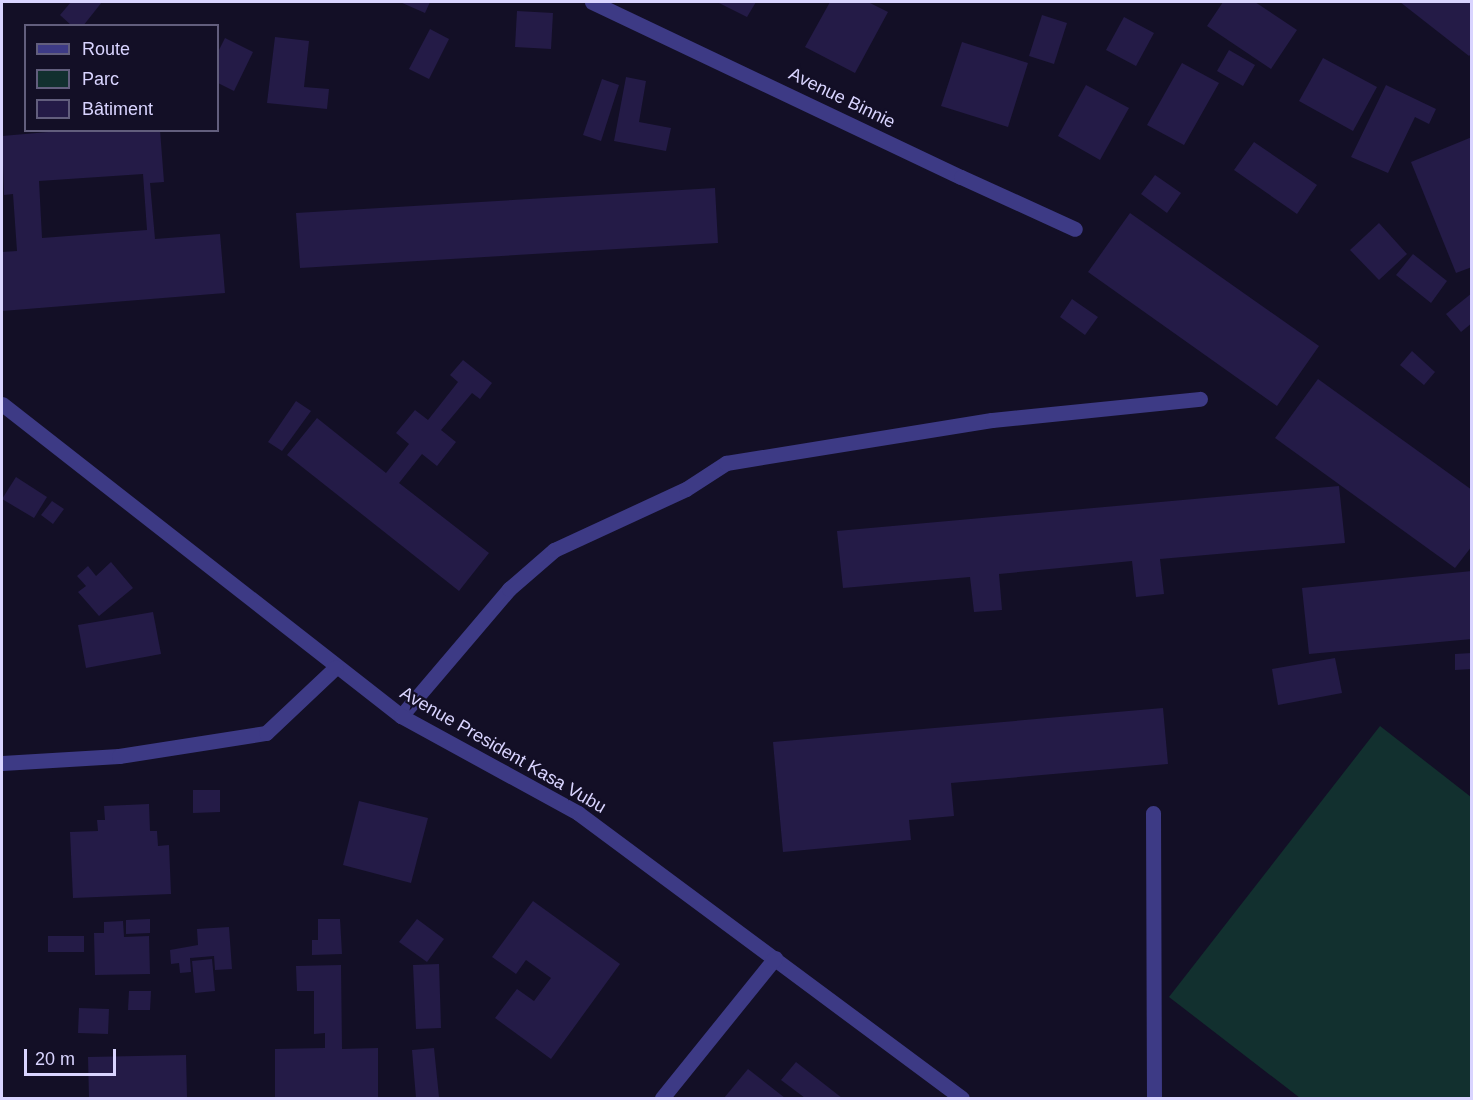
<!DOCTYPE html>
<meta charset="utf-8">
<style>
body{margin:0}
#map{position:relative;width:1473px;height:1100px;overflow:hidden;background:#130f26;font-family:Arial,sans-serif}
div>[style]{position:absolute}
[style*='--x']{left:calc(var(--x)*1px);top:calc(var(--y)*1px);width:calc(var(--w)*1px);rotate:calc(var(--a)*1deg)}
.green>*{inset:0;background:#12302f}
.building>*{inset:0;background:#241b47}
.lane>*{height:15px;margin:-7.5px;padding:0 7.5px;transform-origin:7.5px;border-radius:7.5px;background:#3d3a85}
.street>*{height:15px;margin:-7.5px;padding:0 7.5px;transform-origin:7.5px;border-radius:7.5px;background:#3d3a85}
span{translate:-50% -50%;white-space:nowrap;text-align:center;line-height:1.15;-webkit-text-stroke:4.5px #130f26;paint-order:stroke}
.street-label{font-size:18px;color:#d9d4ff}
.frame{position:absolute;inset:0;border:3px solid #d9d4ff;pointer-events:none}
.legend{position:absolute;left:24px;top:24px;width:195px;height:108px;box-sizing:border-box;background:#130f26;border:2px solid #625e7d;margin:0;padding:8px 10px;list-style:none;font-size:18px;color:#d9d4ff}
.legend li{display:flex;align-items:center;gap:12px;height:30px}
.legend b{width:30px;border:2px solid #625e7d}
.scale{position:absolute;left:24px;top:1049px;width:92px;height:27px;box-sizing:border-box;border:3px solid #d9d4ff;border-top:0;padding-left:8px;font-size:18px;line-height:21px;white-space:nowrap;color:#d9d4ff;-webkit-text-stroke:4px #130f26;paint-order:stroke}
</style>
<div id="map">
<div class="green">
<i style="clip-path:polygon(1380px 726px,1471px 797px,1471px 1098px,1300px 1098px,1169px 997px)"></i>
</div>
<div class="building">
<i style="clip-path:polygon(71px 2px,102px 2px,83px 26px,72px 26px,60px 15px)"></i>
<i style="clip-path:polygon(400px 2px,430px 2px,425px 13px)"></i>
<i style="clip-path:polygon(717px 2px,756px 2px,747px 17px)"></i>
<i style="clip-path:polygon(830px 2px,868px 2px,888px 12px,855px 73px,805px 47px)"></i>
<i style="clip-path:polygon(1223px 2px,1255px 2px,1297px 30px,1271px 69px,1207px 26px)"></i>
<i style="clip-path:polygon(1400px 2px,1472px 2px,1472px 53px,1469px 56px)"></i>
<i style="clip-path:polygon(517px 11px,553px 13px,551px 49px,515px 47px)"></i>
<i style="clip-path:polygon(1042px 15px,1067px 23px,1054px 64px,1029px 56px)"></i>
<i style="clip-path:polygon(1124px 17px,1154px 33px,1136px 66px,1106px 50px)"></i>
<i style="clip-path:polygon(430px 29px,449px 39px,429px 79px,409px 69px)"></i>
<i style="clip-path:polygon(275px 37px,309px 41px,304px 87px,329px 89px,327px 109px,267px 103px)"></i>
<i style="clip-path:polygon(225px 38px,253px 52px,234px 91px,218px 83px,218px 52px)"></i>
<i style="clip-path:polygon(962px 42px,1028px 63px,1008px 127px,941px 106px)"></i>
<i style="clip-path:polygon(1229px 50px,1255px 65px,1243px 86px,1217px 71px)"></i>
<i style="clip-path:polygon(1323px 58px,1377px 87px,1353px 131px,1299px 101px)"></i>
<i style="clip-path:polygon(1182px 63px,1219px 83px,1184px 145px,1147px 125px)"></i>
<i style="clip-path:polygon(626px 77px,646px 81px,639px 122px,671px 128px,666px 151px,614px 141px)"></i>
<i style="clip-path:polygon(602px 79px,619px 85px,601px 141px,583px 135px)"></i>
<i style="clip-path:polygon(1086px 85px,1129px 108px,1100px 160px,1058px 136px)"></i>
<i style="clip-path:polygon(1386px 85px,1436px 109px,1429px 124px,1415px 117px,1388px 173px,1351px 157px)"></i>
<i style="clip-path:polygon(evenodd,71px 130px,160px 130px,164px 182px,150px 183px,155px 239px,220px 234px,225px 293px,2px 311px,2px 252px,17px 251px,13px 194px,4px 195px,2px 136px,71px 130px,143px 174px,147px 230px,42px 238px,39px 181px,143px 174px)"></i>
<i style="clip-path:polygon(1472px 137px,1472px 267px,1456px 273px,1411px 162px)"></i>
<i style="clip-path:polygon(1254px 142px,1317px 185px,1297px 214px,1234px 170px)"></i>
<i style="clip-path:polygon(1155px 175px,1181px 193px,1167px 213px,1141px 194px)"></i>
<i style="clip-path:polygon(715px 188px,718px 243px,300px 268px,296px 213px)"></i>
<i style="clip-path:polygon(1130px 213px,1319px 346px,1277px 406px,1088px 272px)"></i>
<i style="clip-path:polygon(1379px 223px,1407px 254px,1379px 280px,1350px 250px)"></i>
<i style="clip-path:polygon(1413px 254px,1447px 281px,1431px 303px,1396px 275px)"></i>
<i style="clip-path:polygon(1472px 293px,1472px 323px,1461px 332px,1446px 314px)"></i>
<i style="clip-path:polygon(1072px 299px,1098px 317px,1085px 335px,1060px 317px)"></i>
<i style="clip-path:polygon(1412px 351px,1435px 372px,1424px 385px,1400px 365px)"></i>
<i style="clip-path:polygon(463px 360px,492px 383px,480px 399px,472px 393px,441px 430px,456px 442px,437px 466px,422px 454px,399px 483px,489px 553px,459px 591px,287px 455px,317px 418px,386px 473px,409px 444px,396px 433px,415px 410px,428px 420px,458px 382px,450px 375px)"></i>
<i style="clip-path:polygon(1318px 379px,1472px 490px,1472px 546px,1455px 568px,1275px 438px)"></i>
<i style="clip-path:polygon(296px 401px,311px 411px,282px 451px,268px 442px)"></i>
<i style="clip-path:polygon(16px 477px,47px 497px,34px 518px,2px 499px)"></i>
<i style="clip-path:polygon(1339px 486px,1345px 543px,1160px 559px,1164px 594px,1136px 597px,1132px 561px,999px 574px,1002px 610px,974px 612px,970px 577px,843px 588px,837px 531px)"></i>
<i style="clip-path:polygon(52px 501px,64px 509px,53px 524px,41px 515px)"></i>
<i style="clip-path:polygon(111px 562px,133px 588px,99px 616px,78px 592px,86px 586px,77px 576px,88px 566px,96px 576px)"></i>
<i style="clip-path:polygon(1472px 571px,1472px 639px,1309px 654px,1302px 588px)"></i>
<i style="clip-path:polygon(153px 612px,161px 654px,86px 668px,78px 625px)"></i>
<i style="clip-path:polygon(1472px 653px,1472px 669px,1455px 670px,1455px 654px)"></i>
<i style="clip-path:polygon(1335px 658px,1342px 693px,1278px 705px,1272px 669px)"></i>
<i style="clip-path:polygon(1163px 708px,1168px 764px,951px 783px,954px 816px,909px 820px,911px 840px,783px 852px,773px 742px)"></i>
<i style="clip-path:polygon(193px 790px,220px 790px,220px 812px,193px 813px)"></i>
<i style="clip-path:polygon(359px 801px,428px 818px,411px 883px,343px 865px)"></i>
<i style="clip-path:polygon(149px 804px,150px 831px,157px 831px,158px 846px,169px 845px,171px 894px,73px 898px,70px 832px,98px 831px,97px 820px,105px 820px,104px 806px)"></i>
<i style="clip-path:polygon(533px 901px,620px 964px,551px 1059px,495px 1018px,517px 989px,534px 1001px,551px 978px,526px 960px,516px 974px,492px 957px)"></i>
<i style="clip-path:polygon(150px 919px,150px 933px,126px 934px,126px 920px)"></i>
<i style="clip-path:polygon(318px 919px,340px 919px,342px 954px,312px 955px,312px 940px,318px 940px)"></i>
<i style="clip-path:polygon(417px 919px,444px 939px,427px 962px,399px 942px)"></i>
<i style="clip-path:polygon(123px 921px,124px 937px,149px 936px,150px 974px,95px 975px,94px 933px,104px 933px,104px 922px)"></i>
<i style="clip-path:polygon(229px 927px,232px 969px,215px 970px,214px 956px,190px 958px,191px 972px,180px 973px,179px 963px,171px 964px,170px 950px,198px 945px,197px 929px)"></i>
<i style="clip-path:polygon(48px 936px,84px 936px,84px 952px,48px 952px)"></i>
<i style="clip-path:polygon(212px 959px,215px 991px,195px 993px,192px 961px)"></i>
<i style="clip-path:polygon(439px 964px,441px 1028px,416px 1029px,413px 965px)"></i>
<i style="clip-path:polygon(341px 965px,342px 1049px,378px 1048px,378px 1098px,275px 1098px,275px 1049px,325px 1048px,325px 1033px,314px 1034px,314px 991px,297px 991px,296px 966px)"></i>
<i style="clip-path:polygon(129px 991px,151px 991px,150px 1010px,128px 1010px)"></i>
<i style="clip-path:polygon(79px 1008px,109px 1009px,108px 1034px,78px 1033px)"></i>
<i style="clip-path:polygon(434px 1048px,439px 1097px,416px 1098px,412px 1050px)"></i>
<i style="clip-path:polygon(186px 1055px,187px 1098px,89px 1098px,88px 1057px)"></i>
<i style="clip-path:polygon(796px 1062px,842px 1098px,805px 1098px,781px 1080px)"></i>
<i style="clip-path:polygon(748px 1069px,785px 1098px,724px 1098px)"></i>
</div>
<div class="lane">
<i style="--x:401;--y:716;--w:167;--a:-49.6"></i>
<i style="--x:509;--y:589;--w:60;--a:-40.9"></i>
<i style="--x:554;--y:550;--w:145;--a:-24.8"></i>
<i style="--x:686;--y:489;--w:48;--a:-33"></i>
<i style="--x:726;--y:463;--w:269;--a:-9.2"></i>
<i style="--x:992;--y:420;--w:209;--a:-5.8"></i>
<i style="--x:1153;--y:813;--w:285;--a:89.8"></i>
</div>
<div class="street">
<i style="--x:592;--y:2;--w:408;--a:25.4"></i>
<i style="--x:961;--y:177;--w:125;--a:24.5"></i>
<i style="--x:2;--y:404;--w:507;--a:38.02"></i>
<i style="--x:401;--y:716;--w:202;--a:28.7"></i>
<i style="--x:578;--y:813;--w:478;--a:36.6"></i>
<i style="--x:2;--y:763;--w:117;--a:-3.4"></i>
<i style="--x:119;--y:756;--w:149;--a:-8.9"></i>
<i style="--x:266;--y:733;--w:96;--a:-43.3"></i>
<i style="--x:662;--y:1098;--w:180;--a:-51.1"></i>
</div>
<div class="street-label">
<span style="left:842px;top:98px;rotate:26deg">Avenue Binnie</span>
<span style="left:503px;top:750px;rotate:30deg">Avenue President Kasa Vubu</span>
</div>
<div class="frame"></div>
<ul class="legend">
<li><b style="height:8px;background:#3d3a85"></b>Route</li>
<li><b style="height:16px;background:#12302f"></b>Parc</li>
<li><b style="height:16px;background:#241b47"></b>Bâtiment</li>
</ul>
<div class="scale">20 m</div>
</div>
